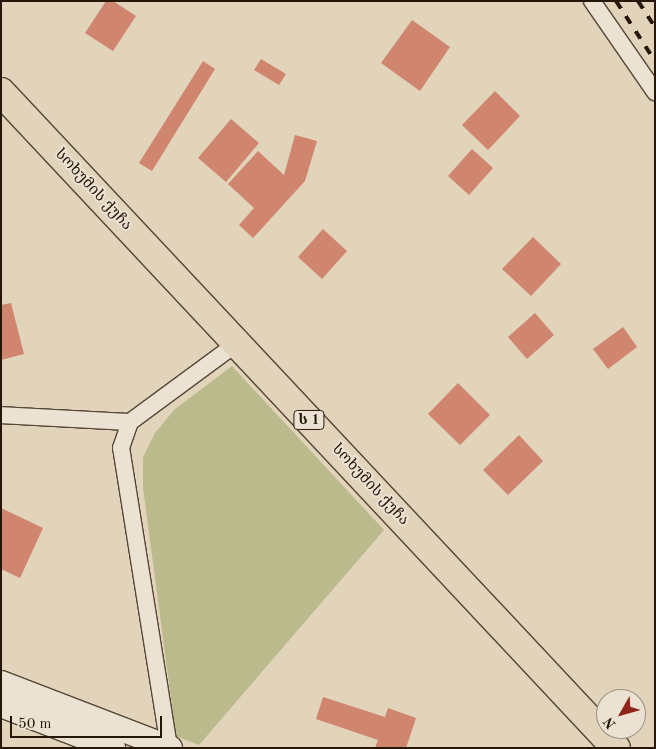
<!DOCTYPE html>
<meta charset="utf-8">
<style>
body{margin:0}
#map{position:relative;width:656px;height:749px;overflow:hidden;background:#e2d3bb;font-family:"Old Standard TT","Noto Serif Georgian",serif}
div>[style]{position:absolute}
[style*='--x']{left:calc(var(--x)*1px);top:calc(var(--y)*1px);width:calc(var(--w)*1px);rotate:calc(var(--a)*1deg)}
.green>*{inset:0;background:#baba8c}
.building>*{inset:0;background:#cf856e}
.roads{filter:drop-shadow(1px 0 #554635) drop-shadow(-1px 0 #554635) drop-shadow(0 1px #554635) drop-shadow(0 -1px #554635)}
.street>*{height:16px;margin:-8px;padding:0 8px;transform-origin:8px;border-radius:8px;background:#ece2d3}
.secondary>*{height:24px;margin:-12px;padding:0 12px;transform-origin:12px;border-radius:12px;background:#ece2d3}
.highway>*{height:28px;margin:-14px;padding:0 14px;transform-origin:14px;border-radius:14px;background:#e2d3bb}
.rail>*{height:4px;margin-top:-2px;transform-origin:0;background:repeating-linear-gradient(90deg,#261708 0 9px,transparent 0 18px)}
span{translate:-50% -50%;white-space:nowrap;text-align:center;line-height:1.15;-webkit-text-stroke:4px #ece2d3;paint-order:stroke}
.shield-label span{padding:1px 4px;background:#ece2d3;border:1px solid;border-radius:4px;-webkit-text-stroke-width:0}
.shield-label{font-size:14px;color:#261708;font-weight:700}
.street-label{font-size:15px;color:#261708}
.frame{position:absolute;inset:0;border:2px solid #261708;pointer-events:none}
.north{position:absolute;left:596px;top:689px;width:50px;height:50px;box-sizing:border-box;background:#ece2d3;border:1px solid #9d9182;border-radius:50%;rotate:232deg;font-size:14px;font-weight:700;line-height:20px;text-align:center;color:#261708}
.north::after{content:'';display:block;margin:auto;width:18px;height:22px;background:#8f2418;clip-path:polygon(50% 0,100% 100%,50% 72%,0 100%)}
.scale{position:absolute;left:10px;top:716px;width:152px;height:22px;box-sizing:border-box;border:2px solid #261708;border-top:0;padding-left:6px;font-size:15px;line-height:18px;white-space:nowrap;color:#261708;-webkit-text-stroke:4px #ece2d3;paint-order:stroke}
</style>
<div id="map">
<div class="green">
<i style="clip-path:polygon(232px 366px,384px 530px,199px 745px,176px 736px,143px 488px,143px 457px,155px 433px,175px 409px)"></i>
</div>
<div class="building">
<i style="clip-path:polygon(106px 1px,113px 1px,136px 16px,113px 51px,85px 33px)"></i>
<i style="clip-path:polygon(412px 20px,450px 47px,420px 91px,381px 63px)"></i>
<i style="clip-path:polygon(261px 59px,286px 74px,279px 85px,254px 70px)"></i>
<i style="clip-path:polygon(203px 61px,215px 69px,152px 171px,139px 163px)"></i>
<i style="clip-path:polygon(495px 91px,520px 116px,488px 150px,462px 125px)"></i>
<i style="clip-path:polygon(231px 119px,259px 143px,226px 182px,198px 158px)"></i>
<i style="clip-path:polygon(295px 135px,317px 141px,305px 181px,253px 238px,239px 225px,254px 208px,228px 184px,258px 151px,284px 175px)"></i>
<i style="clip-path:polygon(472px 149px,493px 168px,469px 195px,448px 176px)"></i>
<i style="clip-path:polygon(323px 229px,347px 251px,322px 279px,298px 257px)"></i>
<i style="clip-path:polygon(533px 237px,561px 264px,531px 296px,502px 269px)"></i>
<i style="clip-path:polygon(11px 303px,24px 354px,1px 360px,1px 305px)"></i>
<i style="clip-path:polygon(535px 313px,554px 335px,527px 359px,508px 337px)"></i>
<i style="clip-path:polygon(623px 327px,637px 347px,608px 369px,593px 349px)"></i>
<i style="clip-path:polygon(458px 383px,490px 415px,460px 445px,428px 414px)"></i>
<i style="clip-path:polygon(519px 435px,543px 461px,508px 495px,483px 470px)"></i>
<i style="clip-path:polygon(1px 508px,43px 528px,20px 578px,1px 569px)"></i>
<i style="clip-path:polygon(323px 697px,385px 717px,388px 708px,416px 718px,406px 748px,375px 748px,378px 740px,316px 719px)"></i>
</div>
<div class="roads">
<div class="street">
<i style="--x:592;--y:1;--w:111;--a:55.3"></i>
<i style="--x:1;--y:415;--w:129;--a:3.1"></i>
<i style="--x:169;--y:747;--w:303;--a:-99.1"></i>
<i style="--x:121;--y:448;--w:28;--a:-71"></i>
<i style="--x:130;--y:422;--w:133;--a:-36.4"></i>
</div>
<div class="secondary">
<i style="--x:1;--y:683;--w:181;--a:21"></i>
<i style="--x:1;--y:705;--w:120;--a:21"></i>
</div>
<div class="highway">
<i style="--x:1;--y:92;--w:899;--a:46.85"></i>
</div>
</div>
<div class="rail">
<i style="--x:616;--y:1;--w:72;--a:57"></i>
<i style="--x:638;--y:1;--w:31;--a:57"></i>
</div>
<div class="shield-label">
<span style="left:309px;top:420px">ს 1</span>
</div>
<div class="street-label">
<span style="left:93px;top:190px;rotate:47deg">სოხუმის ქუჩა</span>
<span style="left:370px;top:485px;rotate:47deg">სოხუმის ქუჩა</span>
</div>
<div class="frame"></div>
<div class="north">N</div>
<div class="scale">50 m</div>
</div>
